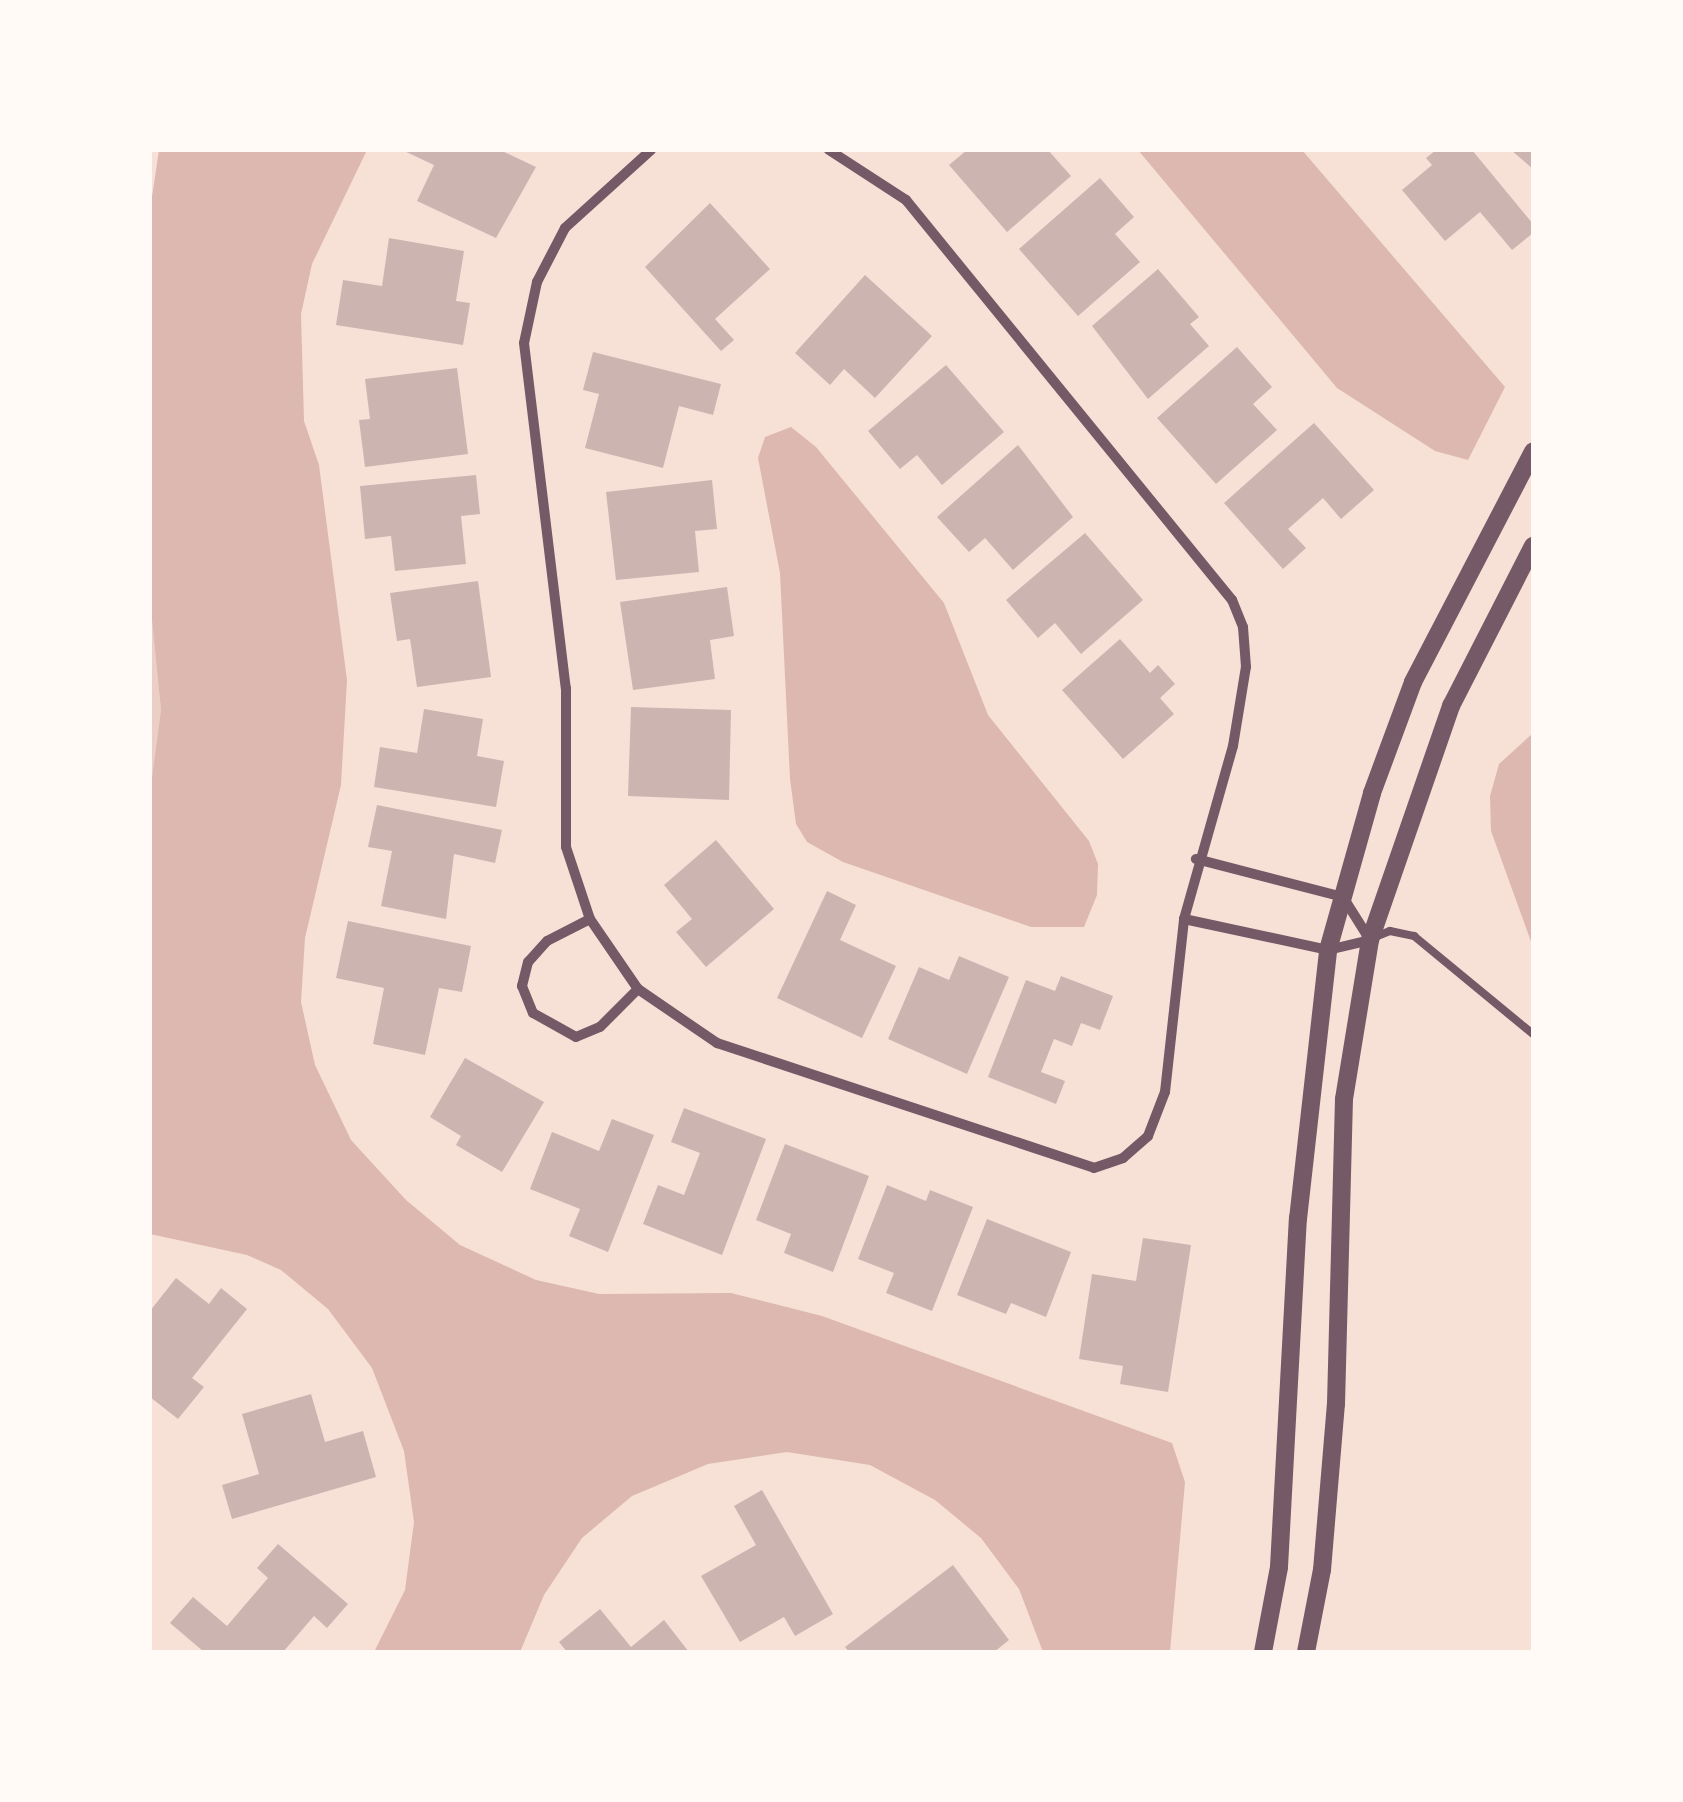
<!DOCTYPE html>
<style>
body{margin:0}
#map{position:relative;width:1683px;height:1802px;overflow:hidden;background:#f7e1d7;font-family:Manrope,sans-serif}
div>[style]{position:absolute}
[style*='--x']{left:calc(var(--x)*1px);top:calc(var(--y)*1px);width:calc(var(--w)*1px);rotate:calc(var(--a)*1deg)}
.green>*{inset:0;background:#ebcfc5}
.water>*{inset:0;background:#dcb8b0}
.building>*{inset:0;background:#ccb4b1}
.service>*{height:8px;margin:-4px;padding:0 4px;transform-origin:4px;border-radius:4px;background:#755966}
.minor>*{height:10px;margin:-5px;padding:0 5px;transform-origin:5px;border-radius:5px;background:#755966}
.tertiary>*{height:18px;margin:-9px;padding:0 9px;transform-origin:9px;border-radius:9px;background:#755966}
span{translate:-50% -50%;white-space:nowrap;text-align:center;line-height:1.15;-webkit-text-stroke:9px #fffaf5;paint-order:stroke}
.frame{position:absolute;inset:0;border:152px solid #fffaf5;pointer-events:none}
</style>
<div id="map">
<div class="green">
<i style="clip-path:polygon(150px 601px,161px 710px,150px 792px)"></i>
</div>
<div class="water">
<i style="clip-path:polygon(159px 150px,367px 150px,312px 264px,301px 314px,304px 421px,319px 465px,347px 680px,341px 785px,305px 938px,301px 1002px,315px 1065px,351px 1140px,406px 1200px,460px 1245px,536px 1280px,599px 1294px,731px 1293px,822px 1316px,1172px 1443px,1185px 1482px,1170px 1652px,1043px 1652px,1019px 1589px,981px 1538px,935px 1500px,870px 1465px,787px 1452px,708px 1464px,632px 1496px,582px 1538px,544px 1595px,520px 1652px,374px 1652px,405px 1590px,414px 1522px,404px 1451px,372px 1368px,328px 1309px,281px 1270px,247px 1255px,150px 1234px,150px 792px,161px 710px,150px 601px,150px 210px)"></i>
<i style="clip-path:polygon(1138px 150px,1302px 150px,1505px 387px,1468px 460px,1435px 451px,1337px 388px)"></i>
<i style="clip-path:polygon(791px 427px,816px 447px,944px 603px,988px 715px,1089px 841px,1098px 864px,1097px 895px,1084px 927px,1031px 927px,843px 862px,807px 842px,796px 824px,790px 779px,780px 573px,758px 458px,765px 437px)"></i>
<i style="clip-path:polygon(1533px 733px,1533px 947px,1491px 831px,1490px 796px,1499px 764px)"></i>
</div>
<div class="building">
<i style="clip-path:polygon(402px 150px,500px 150px,536px 167px,496px 238px,417px 201px,434px 165px)"></i>
<i style="clip-path:polygon(967px 150px,1048px 150px,1071px 176px,1007px 232px,949px 165px)"></i>
<i style="clip-path:polygon(1436px 150px,1472px 150px,1533px 224px,1533px 233px,1512px 250px,1480px 212px,1445px 241px,1402px 190px,1432px 165px,1426px 158px)"></i>
<i style="clip-path:polygon(1511px 150px,1533px 150px,1533px 169px)"></i>
<i style="clip-path:polygon(1100px 178px,1134px 217px,1115px 234px,1140px 262px,1078px 316px,1019px 249px)"></i>
<i style="clip-path:polygon(710px 203px,770px 269px,715px 319px,734px 340px,721px 351px,645px 267px)"></i>
<i style="clip-path:polygon(389px 238px,464px 251px,456px 301px,470px 303px,463px 345px,336px 325px,343px 280px,382px 286px)"></i>
<i style="clip-path:polygon(1158px 269px,1199px 317px,1190px 324px,1209px 346px,1148px 399px,1092px 326px)"></i>
<i style="clip-path:polygon(865px 275px,932px 336px,875px 398px,844px 369px,830px 385px,795px 353px)"></i>
<i style="clip-path:polygon(1237px 347px,1272px 387px,1253px 404px,1277px 430px,1216px 484px,1157px 418px)"></i>
<i style="clip-path:polygon(593px 352px,721px 384px,713px 415px,679px 406px,663px 468px,585px 448px,599px 394px,583px 390px)"></i>
<i style="clip-path:polygon(946px 365px,1004px 432px,942px 485px,917px 455px,900px 469px,868px 431px)"></i>
<i style="clip-path:polygon(457px 368px,468px 454px,365px 467px,359px 420px,370px 419px,365px 379px)"></i>
<i style="clip-path:polygon(1314px 423px,1374px 490px,1341px 519px,1323px 498px,1288px 529px,1306px 548px,1283px 569px,1224px 503px)"></i>
<i style="clip-path:polygon(1018px 445px,1073px 517px,1013px 570px,985px 538px,969px 552px,937px 517px)"></i>
<i style="clip-path:polygon(476px 475px,480px 514px,461px 516px,466px 564px,395px 571px,391px 536px,365px 539px,360px 486px)"></i>
<i style="clip-path:polygon(712px 480px,717px 529px,695px 531px,699px 572px,616px 580px,606px 492px)"></i>
<i style="clip-path:polygon(1085px 533px,1143px 600px,1081px 654px,1055px 623px,1038px 638px,1006px 600px)"></i>
<i style="clip-path:polygon(478px 581px,491px 677px,417px 687px,410px 639px,397px 641px,390px 593px)"></i>
<i style="clip-path:polygon(727px 587px,734px 636px,710px 640px,715px 679px,633px 690px,620px 602px)"></i>
<i style="clip-path:polygon(1120px 639px,1150px 673px,1158px 665px,1175px 684px,1160px 698px,1174px 714px,1123px 759px,1062px 690px)"></i>
<i style="clip-path:polygon(631px 707px,731px 710px,729px 800px,628px 796px)"></i>
<i style="clip-path:polygon(424px 709px,483px 719px,477px 756px,504px 761px,496px 807px,374px 787px,380px 747px,417px 753px)"></i>
<i style="clip-path:polygon(377px 805px,502px 830px,495px 863px,454px 854px,446px 919px,381px 906px,392px 851px,368px 847px)"></i>
<i style="clip-path:polygon(716px 840px,774px 909px,706px 967px,676px 932px,692px 919px,664px 885px)"></i>
<i style="clip-path:polygon(827px 891px,856px 905px,840px 940px,896px 966px,862px 1038px,777px 998px)"></i>
<i style="clip-path:polygon(348px 921px,471px 946px,462px 992px,439px 988px,425px 1055px,373px 1044px,384px 988px,336px 978px)"></i>
<i style="clip-path:polygon(959px 956px,1009px 977px,967px 1074px,888px 1039px,919px 967px,949px 980px)"></i>
<i style="clip-path:polygon(1061px 976px,1113px 996px,1100px 1030px,1081px 1023px,1072px 1046px,1054px 1039px,1041px 1072px,1065px 1081px,1056px 1104px,988px 1077px,1026px 980px,1055px 991px)"></i>
<i style="clip-path:polygon(465px 1058px,544px 1102px,502px 1172px,456px 1145px,461px 1136px,430px 1117px)"></i>
<i style="clip-path:polygon(684px 1108px,766px 1139px,722px 1255px,643px 1224px,658px 1185px,684px 1195px,700px 1153px,671px 1142px)"></i>
<i style="clip-path:polygon(612px 1119px,654px 1135px,608px 1252px,569px 1236px,580px 1209px,530px 1189px,552px 1132px,599px 1151px)"></i>
<i style="clip-path:polygon(785px 1144px,869px 1176px,833px 1272px,784px 1253px,791px 1234px,756px 1220px)"></i>
<i style="clip-path:polygon(887px 1185px,926px 1201px,930px 1190px,973px 1207px,932px 1311px,886px 1293px,894px 1273px,858px 1259px)"></i>
<i style="clip-path:polygon(987px 1219px,1071px 1252px,1046px 1317px,1011px 1303px,1006px 1314px,957px 1295px)"></i>
<i style="clip-path:polygon(1143px 1238px,1191px 1245px,1168px 1392px,1120px 1384px,1123px 1366px,1079px 1359px,1092px 1274px,1136px 1281px)"></i>
<i style="clip-path:polygon(176px 1278px,209px 1304px,221px 1288px,247px 1309px,192px 1378px,204px 1387px,178px 1419px,150px 1397px,150px 1311px)"></i>
<i style="clip-path:polygon(311px 1394px,325px 1442px,363px 1431px,376px 1477px,232px 1519px,222px 1485px,259px 1474px,242px 1414px)"></i>
<i style="clip-path:polygon(762px 1490px,833px 1614px,795px 1636px,784px 1617px,740px 1642px,701px 1576px,756px 1545px,734px 1506px)"></i>
<i style="clip-path:polygon(278px 1544px,348px 1604px,327px 1628px,314px 1616px,283px 1652px,204px 1652px,170px 1623px,193px 1597px,227px 1626px,268px 1578px,257px 1568px)"></i>
<i style="clip-path:polygon(953px 1565px,1009px 1640px,994px 1652px,849px 1652px,845px 1647px)"></i>
<i style="clip-path:polygon(600px 1609px,631px 1647px,664px 1620px,689px 1652px,567px 1652px,559px 1642px)"></i>
</div>
<div class="service">
<i style="--x:1375;--y:937;--w:16;--a:-22"></i>
<i style="--x:1390;--y:931;--w:25;--a:12"></i>
<i style="--x:1414;--y:936;--w:154;--a:39.5"></i>
</div>
<div class="minor">
<i style="--x:651;--y:150;--w:116;--a:137.8"></i>
<i style="--x:565;--y:228;--w:61;--a:117.4"></i>
<i style="--x:537;--y:282;--w:62;--a:102"></i>
<i style="--x:524;--y:343;--w:348;--a:83.1"></i>
<i style="--x:566;--y:688;--w:159;--a:90"></i>
<i style="--x:566;--y:847;--w:76;--a:71.6"></i>
<i style="--x:590;--y:919;--w:85;--a:55.6"></i>
<i style="--x:638;--y:989;--w:96;--a:34.4"></i>
<i style="--x:717;--y:1043;--w:397;--a:18.3"></i>
<i style="--x:1094;--y:1168;--w:31;--a:-19"></i>
<i style="--x:1123;--y:1158;--w:33;--a:-41"></i>
<i style="--x:1148;--y:1136;--w:47;--a:-68.9"></i>
<i style="--x:1165;--y:1092;--w:174;--a:-83.7"></i>
<i style="--x:1184;--y:919;--w:180;--a:-74.2"></i>
<i style="--x:1233;--y:746;--w:80;--a:-80.7"></i>
<i style="--x:1246;--y:667;--w:40;--a:-94.3"></i>
<i style="--x:1243;--y:627;--w:29;--a:-112"></i>
<i style="--x:1232;--y:600;--w:516;--a:-129.18"></i>
<i style="--x:906;--y:200;--w:92;--a:-147"></i>
<i style="--x:590;--y:919;--w:48;--a:152.9"></i>
<i style="--x:547;--y:941;--w:28;--a:132"></i>
<i style="--x:528;--y:962;--w:25;--a:104"></i>
<i style="--x:522;--y:986;--w:29;--a:68"></i>
<i style="--x:533;--y:1013;--w:49;--a:29.2"></i>
<i style="--x:576;--y:1037;--w:26;--a:-23"></i>
<i style="--x:600;--y:1027;--w:54;--a:-45"></i>
<i style="--x:1184;--y:919;--w:147;--a:12.1"></i>
<i style="--x:1328;--y:950;--w:43;--a:-13.4"></i>
<i style="--x:1370;--y:940;--w:51;--a:-122.1"></i>
<i style="--x:1343;--y:897;--w:152;--a:-165.5"></i>
</div>
<div class="tertiary">
<i style="--x:1263;--y:1652;--w:86;--a:-79.3"></i>
<i style="--x:1279;--y:1567;--w:349;--a:-86.9"></i>
<i style="--x:1298;--y:1219;--w:271;--a:-83.6"></i>
<i style="--x:1328;--y:950;--w:163;--a:-74.3"></i>
<i style="--x:1372;--y:793;--w:118;--a:-69.7"></i>
<i style="--x:1413;--y:682;--w:260;--a:-62.5"></i>
<i style="--x:1306;--y:1652;--w:84;--a:-79"></i>
<i style="--x:1322;--y:1570;--w:167;--a:-85.2"></i>
<i style="--x:1336;--y:1404;--w:305;--a:-88.5"></i>
<i style="--x:1344;--y:1099;--w:161;--a:-80.7"></i>
<i style="--x:1370;--y:940;--w:248;--a:-70.9"></i>
<i style="--x:1451;--y:706;--w:180;--a:-62.9"></i>
</div>
<div class="frame"></div>
</div>
